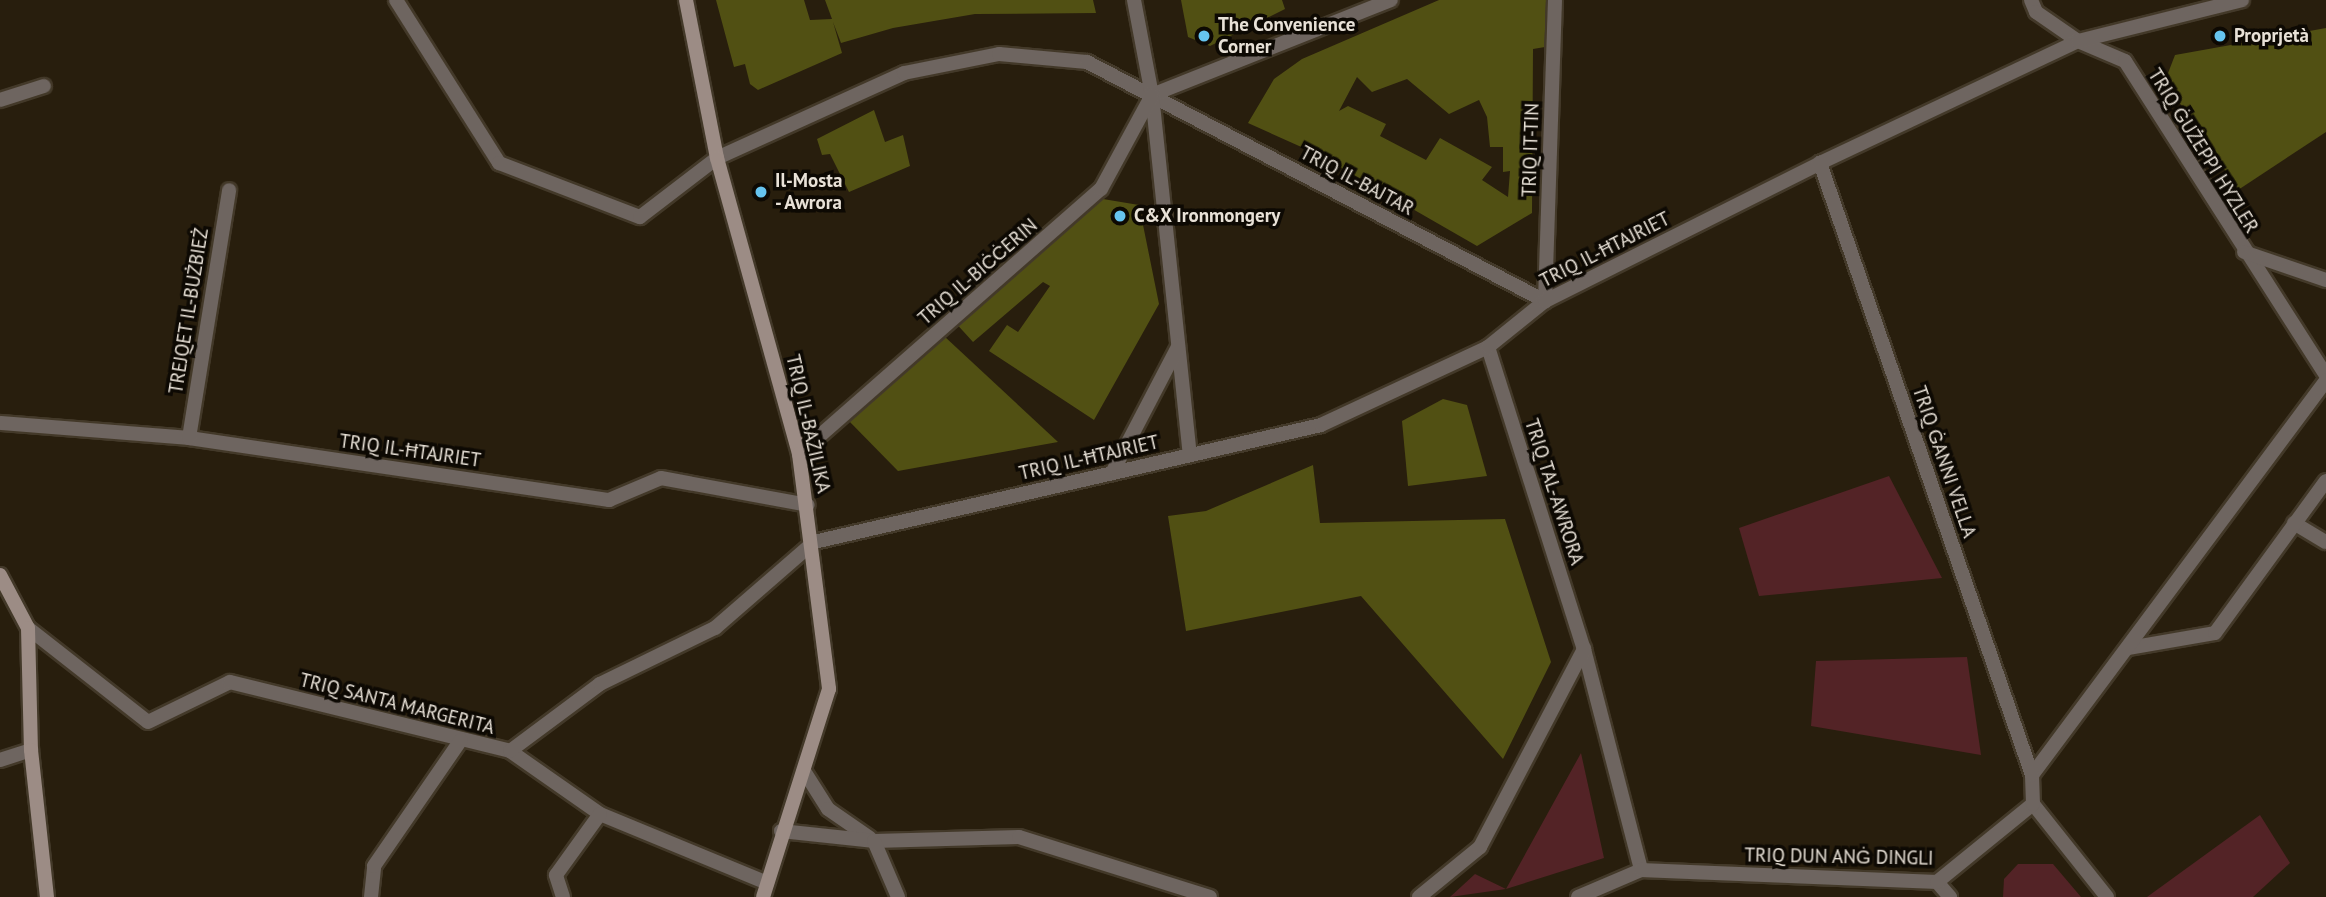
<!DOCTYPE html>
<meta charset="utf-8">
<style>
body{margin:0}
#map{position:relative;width:2326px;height:897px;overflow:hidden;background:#281e0d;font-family:"PT Sans",sans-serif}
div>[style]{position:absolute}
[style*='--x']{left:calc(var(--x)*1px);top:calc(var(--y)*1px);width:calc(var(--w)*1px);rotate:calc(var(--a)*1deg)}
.green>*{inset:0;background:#532326}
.building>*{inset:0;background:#515013}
.roads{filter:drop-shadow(2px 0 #433929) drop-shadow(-2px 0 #433929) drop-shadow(0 2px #433929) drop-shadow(0 -2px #433929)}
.street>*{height:14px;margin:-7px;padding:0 7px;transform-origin:7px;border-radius:7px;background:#6e6560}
.secondary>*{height:14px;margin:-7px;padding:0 7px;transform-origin:7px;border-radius:7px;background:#9c8c85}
.dots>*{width:19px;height:19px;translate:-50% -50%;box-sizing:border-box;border:4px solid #0d0903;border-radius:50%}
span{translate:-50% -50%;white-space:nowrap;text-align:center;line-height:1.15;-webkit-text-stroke:7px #0d0903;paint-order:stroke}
.poi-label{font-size:19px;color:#e8e1d7;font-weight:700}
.left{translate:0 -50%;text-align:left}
.street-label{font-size:19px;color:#e8e1d7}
</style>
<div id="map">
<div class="green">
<i style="clip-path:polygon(1889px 476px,1942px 578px,1759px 596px,1739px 528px)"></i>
<i style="clip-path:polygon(1967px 657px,1981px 755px,1811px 726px,1816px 661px)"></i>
<i style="clip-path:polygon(1581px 753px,1604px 858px,1506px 889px,1450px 897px,1475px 874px,1506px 889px)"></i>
<i style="clip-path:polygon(2260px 815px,2290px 863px,2253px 897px,2147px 897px)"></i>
<i style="clip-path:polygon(2018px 864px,2053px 864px,2081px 897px,2003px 897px,2004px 879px)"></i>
</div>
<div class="building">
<i style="clip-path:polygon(716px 0,804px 0,810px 20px,832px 19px,825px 0,1093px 0,1096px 13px,975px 14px,893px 28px,841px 43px,833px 22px,842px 53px,758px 90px,750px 84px,745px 64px,734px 67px)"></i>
<i style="clip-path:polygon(1181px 0,1282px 0,1285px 9px,1210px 46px,1188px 37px)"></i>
<i style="clip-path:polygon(evenodd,1439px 0,1547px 0,1545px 47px,1533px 49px,1532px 213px,1477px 246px,1317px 154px,1248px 123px,1274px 79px,1302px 59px,1439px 0,1357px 77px,1372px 92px,1407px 79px,1449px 114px,1479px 100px,1487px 117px,1490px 147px,1503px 147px,1503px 172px,1510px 171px,1508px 197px,1482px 180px,1492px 167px,1440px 138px,1426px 160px,1380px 136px,1386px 124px,1348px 106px,1339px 111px,1357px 77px)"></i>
<i style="clip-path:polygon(2326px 28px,2326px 132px,2238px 190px,2165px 81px,2175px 55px)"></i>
<i style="clip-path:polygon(874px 110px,885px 142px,903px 135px,910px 166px,849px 192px,830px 154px,822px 155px,817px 139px)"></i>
<i style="clip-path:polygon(1103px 199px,1139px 205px,1159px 304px,1094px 420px,989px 351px,1007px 325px,1018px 332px,1050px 286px,1043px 282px,973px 342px,953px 320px)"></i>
<i style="clip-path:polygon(944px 336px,1058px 442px,898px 471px,847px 419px)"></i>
<i style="clip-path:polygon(1443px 399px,1467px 405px,1487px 476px,1408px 486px,1402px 421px)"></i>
<i style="clip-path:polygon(1313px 465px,1320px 523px,1505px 519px,1551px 662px,1503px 759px,1361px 596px,1186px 631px,1168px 516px,1206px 511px)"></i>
</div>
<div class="roads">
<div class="street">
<i style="--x:396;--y:0;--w:193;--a:57.7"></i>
<i style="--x:499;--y:163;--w:151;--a:21"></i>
<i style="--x:640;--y:217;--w:97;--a:-37.5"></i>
<i style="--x:717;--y:158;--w:205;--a:-24.4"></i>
<i style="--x:904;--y:73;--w:97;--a:-11.3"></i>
<i style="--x:999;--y:54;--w:88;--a:5.2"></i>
<i style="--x:1087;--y:62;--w:517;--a:27.56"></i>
<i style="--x:1545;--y:301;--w:301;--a:-88.1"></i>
<i style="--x:1134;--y:0;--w:97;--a:79.3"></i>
<i style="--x:1152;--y:95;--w:362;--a:84"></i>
<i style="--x:2031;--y:0;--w:13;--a:67"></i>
<i style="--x:2036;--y:12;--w:51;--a:34.6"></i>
<i style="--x:2078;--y:41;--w:51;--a:23.1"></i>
<i style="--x:2125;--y:61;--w:373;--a:57.4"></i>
<i style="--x:1152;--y:95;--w:257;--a:-21.7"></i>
<i style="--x:0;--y:100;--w:46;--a:-17.7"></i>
<i style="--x:2244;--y:252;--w:87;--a:18.9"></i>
<i style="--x:1488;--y:347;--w:317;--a:72.4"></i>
<i style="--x:1584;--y:649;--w:228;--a:75.5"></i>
<i style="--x:0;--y:423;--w:190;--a:4.5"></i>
<i style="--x:189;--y:438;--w:425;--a:8.4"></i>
<i style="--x:609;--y:500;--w:56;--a:-22.9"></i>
<i style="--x:661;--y:478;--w:149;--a:10.4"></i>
<i style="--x:189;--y:438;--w:251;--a:-80.8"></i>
<i style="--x:799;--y:454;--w:402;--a:-41.3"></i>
<i style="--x:1101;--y:189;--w:107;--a:-61.5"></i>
<i style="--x:1112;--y:473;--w:142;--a:-62.4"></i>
<i style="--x:2294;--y:523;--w:37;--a:31"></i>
<i style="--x:28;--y:628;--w:152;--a:38.1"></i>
<i style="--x:148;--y:722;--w:91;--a:-26"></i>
<i style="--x:230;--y:682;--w:288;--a:13.8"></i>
<i style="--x:510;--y:751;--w:110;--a:35"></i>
<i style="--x:600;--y:814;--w:181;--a:22.4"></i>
<i style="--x:2129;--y:648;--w:87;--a:-9.9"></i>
<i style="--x:2215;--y:633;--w:188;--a:-53.9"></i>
<i style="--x:510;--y:751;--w:112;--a:-36.7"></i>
<i style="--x:600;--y:684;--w:128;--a:-26"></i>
<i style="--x:715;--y:628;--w:131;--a:-41"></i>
<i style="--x:814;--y:542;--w:520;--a:-12.99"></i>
<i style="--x:1321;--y:425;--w:184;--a:-25"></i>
<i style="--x:1488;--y:347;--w:73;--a:-38.9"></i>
<i style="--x:1545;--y:301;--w:308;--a:-26.6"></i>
<i style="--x:1820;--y:163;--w:285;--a:-25.3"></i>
<i style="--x:2078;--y:41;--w:169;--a:-14"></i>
<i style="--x:0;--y:760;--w:33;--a:-18"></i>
<i style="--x:804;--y:771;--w:45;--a:57.7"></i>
<i style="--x:828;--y:809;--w:51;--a:34.6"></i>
<i style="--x:2032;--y:775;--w:492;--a:-53.3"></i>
<i style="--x:2033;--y:804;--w:119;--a:51.5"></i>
<i style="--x:781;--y:831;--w:94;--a:6.1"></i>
<i style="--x:874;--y:841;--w:145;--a:-1.6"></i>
<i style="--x:1019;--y:837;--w:200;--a:17.4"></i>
<i style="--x:874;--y:841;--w:61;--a:66.8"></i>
<i style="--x:1937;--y:882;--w:20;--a:49"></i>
<i style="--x:371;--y:897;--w:31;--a:-84"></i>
<i style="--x:374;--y:866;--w:153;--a:-55.4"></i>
<i style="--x:563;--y:897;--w:23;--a:-108"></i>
<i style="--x:556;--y:875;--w:75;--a:-54.2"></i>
<i style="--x:1419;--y:897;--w:79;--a:-39.3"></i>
<i style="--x:1480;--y:847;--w:224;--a:-62.3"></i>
<i style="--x:1578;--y:897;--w:69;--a:-23.2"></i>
<i style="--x:1641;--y:870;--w:296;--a:2.3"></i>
<i style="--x:1937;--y:882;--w:124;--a:-39.1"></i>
<i style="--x:2033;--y:804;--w:29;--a:-92"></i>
<i style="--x:2032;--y:775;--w:648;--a:-109.11"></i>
</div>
<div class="secondary">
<i style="--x:686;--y:0;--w:161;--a:78.9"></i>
<i style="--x:717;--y:158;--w:307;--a:74.5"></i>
<i style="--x:799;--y:454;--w:237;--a:82.7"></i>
<i style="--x:829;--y:689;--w:218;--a:107.6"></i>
<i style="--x:0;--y:575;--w:60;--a:62.2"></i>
<i style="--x:28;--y:628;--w:122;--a:88.6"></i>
<i style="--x:31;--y:750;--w:148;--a:83.8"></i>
</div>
</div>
<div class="dots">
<i style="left:1204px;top:36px;background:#66c4ef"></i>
<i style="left:2220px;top:36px;background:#66c4ef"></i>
<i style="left:761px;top:192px;background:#66c4ef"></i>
<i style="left:1120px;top:216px;background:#66c4ef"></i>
</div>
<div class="poi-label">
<span class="left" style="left:1218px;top:36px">The Convenience<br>Corner</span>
<span class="left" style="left:2234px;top:36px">Proprjetà</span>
<span class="left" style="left:775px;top:192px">Il-Mosta<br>- Awrora</span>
<span class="left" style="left:1134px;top:216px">C&amp;X Ironmongery</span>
</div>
<div class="street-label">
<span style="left:1531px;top:150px;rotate:-88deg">TRIQ IT-TIN</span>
<span style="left:2203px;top:151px;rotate:58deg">TRIQ ĠUŻEPPI HYZLER</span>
<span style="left:1357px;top:181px;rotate:28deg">TRIQ IL-BAJTAR</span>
<span style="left:1605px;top:250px;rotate:-27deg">TRIQ IL-ĦTAJRIET</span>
<span style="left:978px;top:272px;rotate:-41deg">TRIQ IL-BIĊĊERIN</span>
<span style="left:189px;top:311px;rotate:-81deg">TREJQET IL-BUŻBIEŻ</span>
<span style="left:808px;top:424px;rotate:77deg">TRIQ IL-BAŻILIKA</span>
<span style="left:410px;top:451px;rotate:8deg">TRIQ IL-ĦTAJRIET</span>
<span style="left:1089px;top:458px;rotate:-13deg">TRIQ IL-ĦTAJRIET</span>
<span style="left:1944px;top:462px;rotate:71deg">TRIQ ĠANNI VELLA</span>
<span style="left:1554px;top:492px;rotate:72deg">TRIQ TAL-AWRORA</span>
<span style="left:397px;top:704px;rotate:14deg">TRIQ SANTA MARGERITA</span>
<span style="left:1839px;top:857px;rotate:1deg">TRIQ DUN ANĠ DINGLI</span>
</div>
</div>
